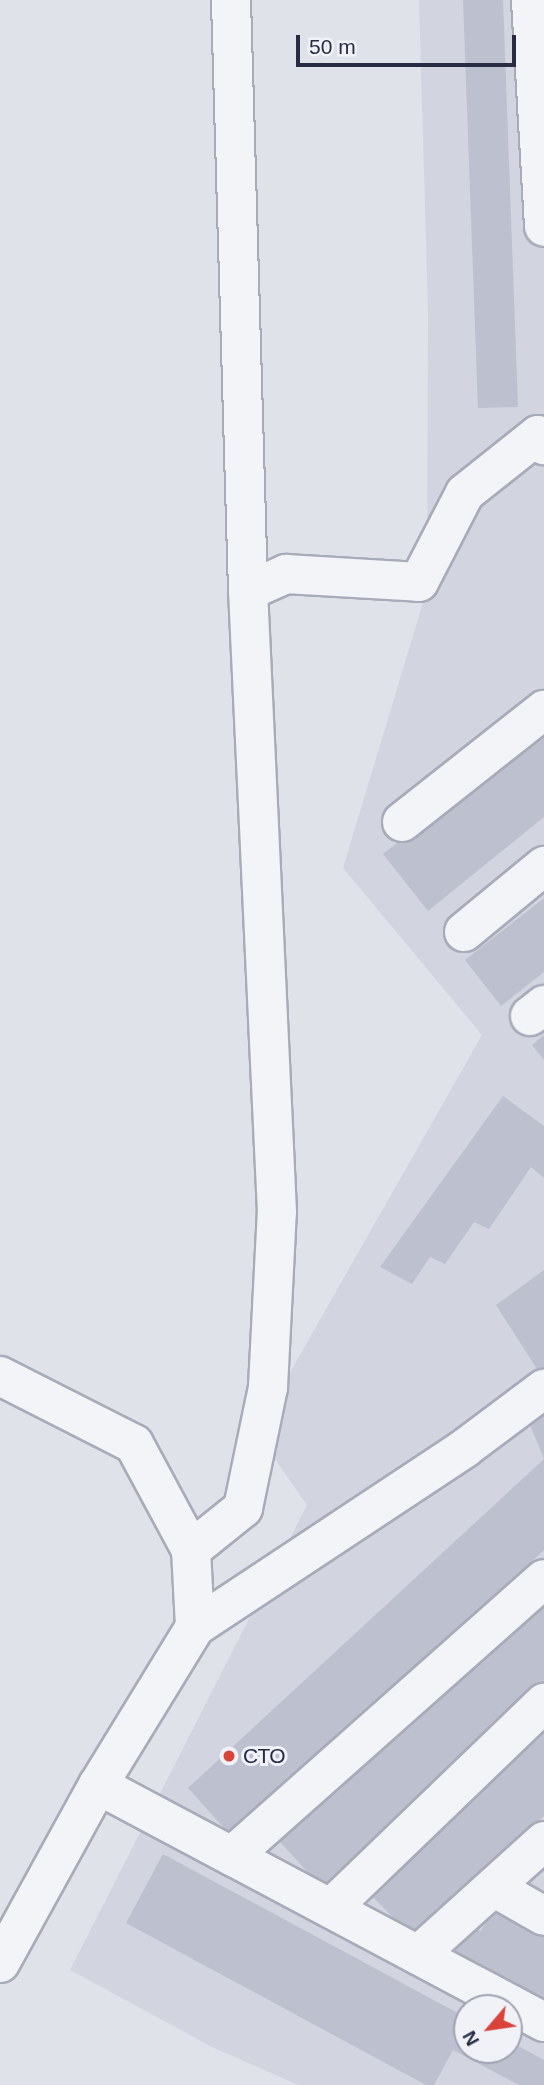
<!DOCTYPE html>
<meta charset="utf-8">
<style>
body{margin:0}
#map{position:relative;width:544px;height:2085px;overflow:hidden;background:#e0e2ea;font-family:Helvetica,sans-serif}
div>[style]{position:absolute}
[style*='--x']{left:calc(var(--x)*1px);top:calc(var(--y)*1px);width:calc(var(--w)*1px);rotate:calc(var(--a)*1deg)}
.built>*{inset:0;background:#d2d4e0}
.building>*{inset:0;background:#bdc0ce}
.roads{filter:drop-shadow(2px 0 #a8abb8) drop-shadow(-2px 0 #a8abb8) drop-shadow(0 2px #a8abb8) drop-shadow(0 -2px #a8abb8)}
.minor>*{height:38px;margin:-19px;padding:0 19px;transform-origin:19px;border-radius:19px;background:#f3f4f8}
.dots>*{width:19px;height:19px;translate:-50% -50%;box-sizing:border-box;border:4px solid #f0f2f8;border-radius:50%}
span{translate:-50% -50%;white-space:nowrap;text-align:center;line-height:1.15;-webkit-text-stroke:6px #f0f2f8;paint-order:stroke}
.poi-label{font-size:21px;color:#272c44}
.left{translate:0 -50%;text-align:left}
.north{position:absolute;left:453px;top:1994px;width:70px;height:70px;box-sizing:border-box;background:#f0f2f8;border:2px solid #a0a3b0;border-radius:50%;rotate:241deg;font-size:19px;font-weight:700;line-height:28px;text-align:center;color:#272c44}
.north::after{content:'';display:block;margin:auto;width:24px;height:32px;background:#da433a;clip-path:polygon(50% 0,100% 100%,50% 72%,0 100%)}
.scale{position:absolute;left:296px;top:35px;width:220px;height:32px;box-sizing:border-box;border:4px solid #272c44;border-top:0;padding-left:9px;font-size:21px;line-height:24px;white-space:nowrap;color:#272c44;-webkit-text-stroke:5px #f0f2f8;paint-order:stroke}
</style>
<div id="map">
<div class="built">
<i style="clip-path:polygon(evenodd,419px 0,544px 0,544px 2085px,298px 2085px,212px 2047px,70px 1970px,307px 1505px,256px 1432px,482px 1035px,343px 868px,427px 589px,428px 312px,419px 0,467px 2008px,509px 2008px,509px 2050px,467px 2050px,467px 2008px)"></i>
</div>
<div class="building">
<i style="clip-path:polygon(463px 0,503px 0,518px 407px,478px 408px)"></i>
<i style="clip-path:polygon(544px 729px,544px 817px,428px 911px,383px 854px)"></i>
<i style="clip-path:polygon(544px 898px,544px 972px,501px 1006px,465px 960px)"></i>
<i style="clip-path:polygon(544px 1035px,544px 1060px,532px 1045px)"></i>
<i style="clip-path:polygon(503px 1096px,544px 1126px,544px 1178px,531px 1167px,489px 1229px,474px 1222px,445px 1264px,430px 1257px,412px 1284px,380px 1267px)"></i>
<i style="clip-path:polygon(544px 1270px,544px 1380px,496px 1305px)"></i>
<i style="clip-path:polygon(544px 1408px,544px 1550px,233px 1838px,188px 1788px,544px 1459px,530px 1425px)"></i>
<i style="clip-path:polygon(544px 1595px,544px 1686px,325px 1891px,280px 1842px)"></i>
<i style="clip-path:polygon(544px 1725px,544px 1816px,413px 1938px,372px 1896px)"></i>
<i style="clip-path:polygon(163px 1854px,467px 2018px,467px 2050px,509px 2050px,509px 2041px,544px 2060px,544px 2085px,519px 2085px,453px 2050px,434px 2085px,426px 2085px,126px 1923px)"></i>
<i style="clip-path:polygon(497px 1901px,544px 1927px,544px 2004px,451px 1953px,468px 1923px,481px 1931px)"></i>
</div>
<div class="roads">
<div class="minor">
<i style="--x:231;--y:0;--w:591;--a:88.35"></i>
<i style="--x:531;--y:0;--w:227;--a:86.7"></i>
<i style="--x:402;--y:822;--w:181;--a:-38.3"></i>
<i style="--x:464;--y:932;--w:104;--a:-39.5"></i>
<i style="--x:530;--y:1016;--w:18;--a:-38"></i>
<i style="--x:0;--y:1376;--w:150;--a:26.9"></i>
<i style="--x:134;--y:1444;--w:120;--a:61.7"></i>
<i style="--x:191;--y:1550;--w:77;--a:87"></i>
<i style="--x:195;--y:1627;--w:185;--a:121.5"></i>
<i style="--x:98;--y:1785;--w:203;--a:118.8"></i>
<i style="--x:191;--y:1550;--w:67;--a:-38.9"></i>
<i style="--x:243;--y:1508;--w:124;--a:-78.3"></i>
<i style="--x:268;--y:1387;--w:175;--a:-87.1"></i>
<i style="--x:277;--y:1212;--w:622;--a:-92.67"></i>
<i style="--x:248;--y:591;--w:42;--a:-24.1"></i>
<i style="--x:286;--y:574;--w:133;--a:3.4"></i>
<i style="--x:419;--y:582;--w:100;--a:-62.7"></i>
<i style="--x:465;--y:493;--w:93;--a:-38.5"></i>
<i style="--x:538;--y:435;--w:12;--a:59"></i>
<i style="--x:195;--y:1627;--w:324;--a:-33.5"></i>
<i style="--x:465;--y:1448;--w:99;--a:-36.8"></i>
<i style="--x:98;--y:1785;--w:505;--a:27.99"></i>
<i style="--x:232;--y:1856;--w:417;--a:-41.6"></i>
<i style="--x:495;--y:1888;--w:56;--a:29.7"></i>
<i style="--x:331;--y:1908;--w:296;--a:-43.9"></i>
<i style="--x:418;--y:1955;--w:170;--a:-42.1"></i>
</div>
</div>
<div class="dots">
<i style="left:229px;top:1756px;background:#da433a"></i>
</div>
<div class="poi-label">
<span class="left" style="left:243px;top:1756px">СТО</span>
</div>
<div class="north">N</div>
<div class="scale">50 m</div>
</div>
